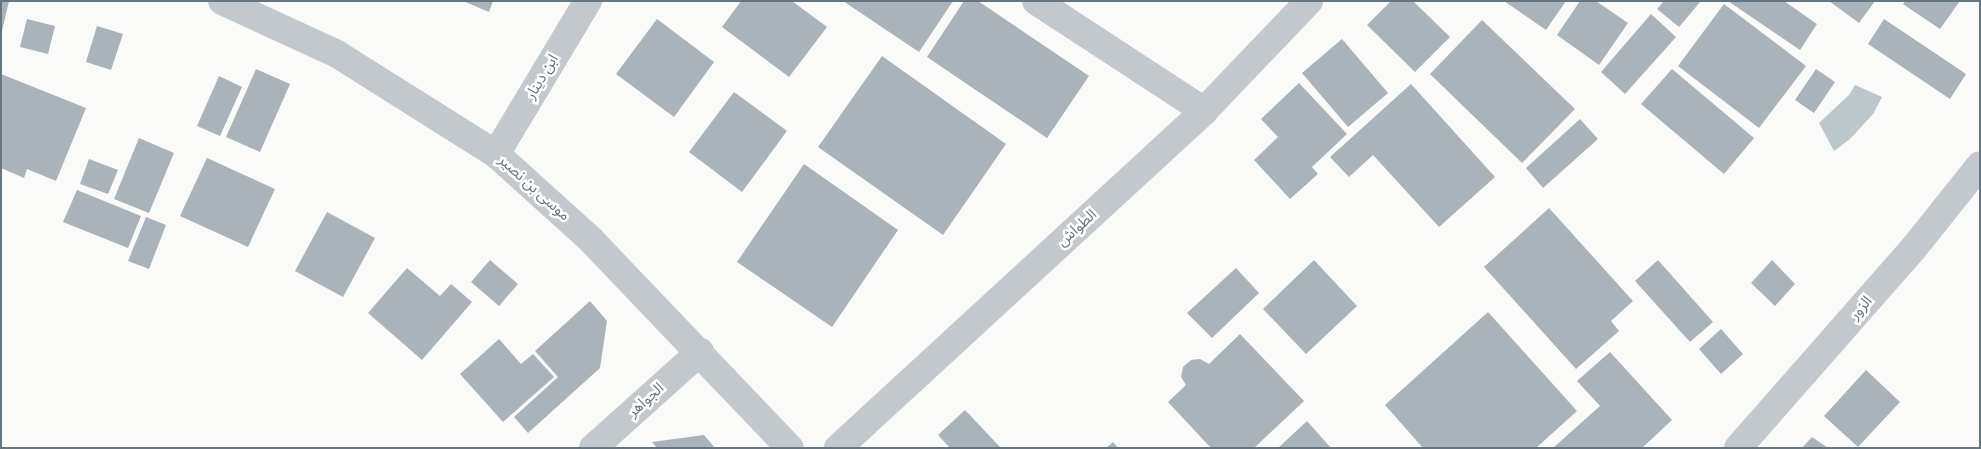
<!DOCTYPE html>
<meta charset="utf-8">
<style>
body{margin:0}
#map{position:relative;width:1981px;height:449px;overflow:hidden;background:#fafaf8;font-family:Roboto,"Noto Sans Arabic",sans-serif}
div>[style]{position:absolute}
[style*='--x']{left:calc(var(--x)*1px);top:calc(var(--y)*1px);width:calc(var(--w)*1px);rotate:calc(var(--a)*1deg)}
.water>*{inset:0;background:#bbc7cb}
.building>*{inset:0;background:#aab3b9}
.minor>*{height:28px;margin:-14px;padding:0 14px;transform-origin:14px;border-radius:14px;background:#c3c8cc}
span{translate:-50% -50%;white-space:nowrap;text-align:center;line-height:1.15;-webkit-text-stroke:5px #fff;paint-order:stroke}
.street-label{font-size:15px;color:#657683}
.frame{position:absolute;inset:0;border:2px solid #657683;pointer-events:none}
</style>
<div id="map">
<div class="water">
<i style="clip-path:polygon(1855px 85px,1882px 97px,1873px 114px,1850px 139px,1834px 151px,1819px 123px,1849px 95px)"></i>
</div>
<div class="building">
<i style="clip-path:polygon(1px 1px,9px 1px,2px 31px,1px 31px)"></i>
<i style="clip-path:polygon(463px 1px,493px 1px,489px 12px)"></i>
<i style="clip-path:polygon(741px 1px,792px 1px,827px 27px,789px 77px,722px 27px)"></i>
<i style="clip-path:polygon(843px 1px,953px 1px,919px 52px)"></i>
<i style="clip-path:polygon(964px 1px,978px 1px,1089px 76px,1047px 138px,927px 57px)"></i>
<i style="clip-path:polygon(1391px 1px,1413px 1px,1450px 37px,1415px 72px,1367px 25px)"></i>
<i style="clip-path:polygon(1504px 1px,1566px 1px,1546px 30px)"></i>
<i style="clip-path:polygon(1580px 1px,1596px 1px,1628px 23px,1599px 65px,1557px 35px)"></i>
<i style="clip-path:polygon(1664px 1px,1701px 1px,1679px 27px,1657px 9px)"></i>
<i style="clip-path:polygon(1728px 1px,1784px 1px,1817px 24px,1800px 50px)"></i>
<i style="clip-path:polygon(1829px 1px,1875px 1px,1859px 23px)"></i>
<i style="clip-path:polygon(1905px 1px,1960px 1px,1940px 29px,1903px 4px)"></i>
<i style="clip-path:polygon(1724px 4px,1806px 66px,1759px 128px,1678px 66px)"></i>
<i style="clip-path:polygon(1651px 14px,1676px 37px,1625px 94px,1601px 72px)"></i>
<i style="clip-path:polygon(27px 19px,55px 26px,48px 54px,20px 47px)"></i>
<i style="clip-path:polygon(657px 19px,714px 62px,674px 117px,616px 74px)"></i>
<i style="clip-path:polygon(1884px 19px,1966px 74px,1950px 99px,1868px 44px)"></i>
<i style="clip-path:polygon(1482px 20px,1575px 109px,1522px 163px,1430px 74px)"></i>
<i style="clip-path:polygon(97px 26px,123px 34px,111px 70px,86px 62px)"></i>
<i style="clip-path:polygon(1342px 39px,1388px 93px,1348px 127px,1302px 73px)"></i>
<i style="clip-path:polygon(882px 56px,1006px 144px,943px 235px,818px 147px)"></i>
<i style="clip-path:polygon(256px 69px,290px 84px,260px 152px,226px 137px)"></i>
<i style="clip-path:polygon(1672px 69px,1754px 138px,1724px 174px,1641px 104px)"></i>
<i style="clip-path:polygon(1816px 69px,1835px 82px,1814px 113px,1795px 100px)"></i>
<i style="clip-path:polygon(1px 74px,86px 108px,56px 181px,27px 169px,24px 178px,1px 168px)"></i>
<i style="clip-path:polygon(219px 76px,242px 87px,220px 136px,197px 126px)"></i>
<i style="clip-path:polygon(1299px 83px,1347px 134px,1312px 167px,1318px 174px,1290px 199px,1254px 160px,1278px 137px,1261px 119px)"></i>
<i style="clip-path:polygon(1411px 84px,1495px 177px,1439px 227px,1373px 155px,1349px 177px,1330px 157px)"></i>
<i style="clip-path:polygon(734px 92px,787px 131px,742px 192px,689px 152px)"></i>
<i style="clip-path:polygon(1580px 119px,1598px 139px,1543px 188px,1526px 168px)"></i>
<i style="clip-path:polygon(139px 138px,174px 153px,149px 213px,114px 199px)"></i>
<i style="clip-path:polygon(207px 158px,275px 189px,248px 247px,180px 216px)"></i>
<i style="clip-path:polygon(89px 159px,118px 170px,108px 194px,80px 184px)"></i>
<i style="clip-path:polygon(804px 164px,898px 230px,832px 327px,737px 262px)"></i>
<i style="clip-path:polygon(77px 190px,141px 216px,128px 248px,63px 222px)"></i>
<i style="clip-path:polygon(1549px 208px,1633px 301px,1611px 321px,1619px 331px,1576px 369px,1484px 267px)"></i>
<i style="clip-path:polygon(327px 212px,375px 238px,343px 297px,295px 271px)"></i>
<i style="clip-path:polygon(146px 217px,166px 225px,149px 269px,128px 261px)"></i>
<i style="clip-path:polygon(490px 260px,518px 284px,499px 306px,471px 282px)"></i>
<i style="clip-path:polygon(1314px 260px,1357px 306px,1306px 354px,1263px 309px)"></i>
<i style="clip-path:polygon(1658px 260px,1713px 322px,1690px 342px,1635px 281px)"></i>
<i style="clip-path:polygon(1772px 260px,1795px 284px,1775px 306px,1751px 283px)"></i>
<i style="clip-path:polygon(407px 268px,440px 296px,451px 284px,472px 302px,422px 360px,368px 313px)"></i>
<i style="clip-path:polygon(1236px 268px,1259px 293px,1212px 338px,1187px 313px)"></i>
<i style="clip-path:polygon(590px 301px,607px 321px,600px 368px,528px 433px,514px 417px,558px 377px,535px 351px)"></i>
<i style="clip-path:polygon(1488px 312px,1577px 411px,1536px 448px,1423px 448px,1385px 405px)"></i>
<i style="clip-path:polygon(1721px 329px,1743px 354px,1721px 374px,1699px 349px)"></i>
<i style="clip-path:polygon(1240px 334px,1304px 401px,1254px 448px,1211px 448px,1168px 402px,1186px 385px,1181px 377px,1183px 367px,1191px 360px,1200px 359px,1209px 364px)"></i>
<i style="clip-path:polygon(499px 339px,521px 364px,533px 354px,554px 377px,503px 422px,460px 374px)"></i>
<i style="clip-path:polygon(1610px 352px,1672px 420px,1642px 448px,1553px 448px,1600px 406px,1577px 381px)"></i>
<i style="clip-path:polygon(1866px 370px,1900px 402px,1858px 447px,1824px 416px)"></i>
<i style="clip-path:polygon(965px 410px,1001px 448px,950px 448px,938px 435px)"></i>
<i style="clip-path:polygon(1307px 421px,1331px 448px,1278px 448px)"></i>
<i style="clip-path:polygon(704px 435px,715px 448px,657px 448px,652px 442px)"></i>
<i style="clip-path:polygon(1812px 437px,1828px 448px,1802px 448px)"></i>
<i style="clip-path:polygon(1113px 442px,1118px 448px,1106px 448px)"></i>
</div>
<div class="minor">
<i style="--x:222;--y:1;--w:127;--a:24.7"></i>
<i style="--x:337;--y:54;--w:188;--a:32.2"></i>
<i style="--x:496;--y:154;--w:127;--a:42.1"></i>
<i style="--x:590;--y:239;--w:289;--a:46.3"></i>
<i style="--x:1036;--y:1;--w:201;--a:33.2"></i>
<i style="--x:496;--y:154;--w:179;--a:-59"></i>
<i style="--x:593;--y:448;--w:144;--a:-41.9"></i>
<i style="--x:838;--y:448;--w:498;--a:-42.6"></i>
<i style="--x:1204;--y:111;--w:152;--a:-46.3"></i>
<i style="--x:1738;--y:448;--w:265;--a:-48.7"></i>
<i style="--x:1913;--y:249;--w:107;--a:-51.4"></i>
</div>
<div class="street-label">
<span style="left:542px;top:77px;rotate:-59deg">ابن دينار</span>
<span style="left:534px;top:188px;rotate:42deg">موسى بن نصير</span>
<span style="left:1077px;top:228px;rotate:-42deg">الطواش</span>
<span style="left:1861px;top:308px;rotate:-49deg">الزور</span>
<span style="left:646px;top:400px;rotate:-42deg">الجواهر</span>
</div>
<div class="frame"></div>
</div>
